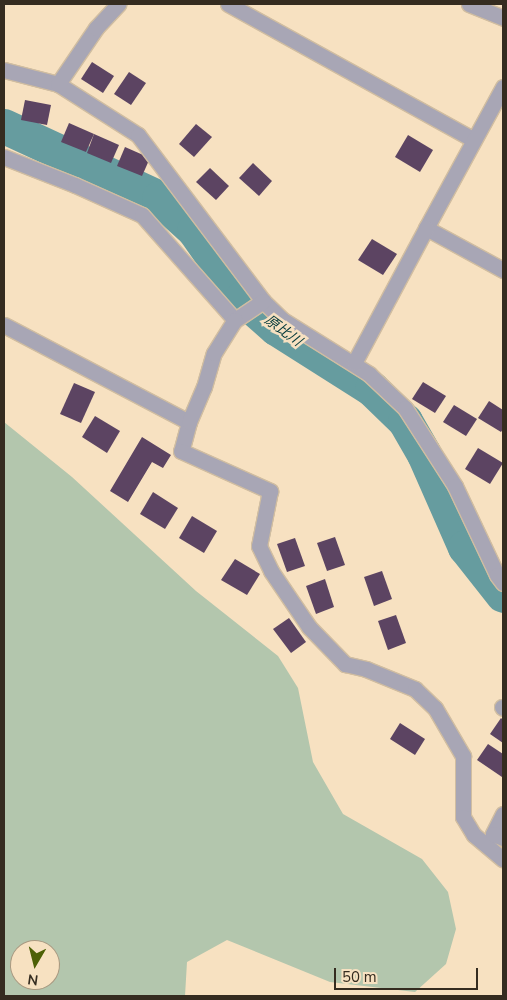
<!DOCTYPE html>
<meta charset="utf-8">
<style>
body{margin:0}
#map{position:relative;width:507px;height:1000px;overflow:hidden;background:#f7e1c1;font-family:"Nunito Sans","Noto Sans JP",sans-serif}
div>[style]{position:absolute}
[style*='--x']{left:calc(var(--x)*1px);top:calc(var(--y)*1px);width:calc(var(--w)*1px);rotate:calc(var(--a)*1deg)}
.green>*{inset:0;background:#b3c6ad}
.river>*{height:35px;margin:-17.5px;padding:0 17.5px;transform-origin:17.5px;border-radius:17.5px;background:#669c9f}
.building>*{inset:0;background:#5c4462}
.roads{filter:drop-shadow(1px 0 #d0bda1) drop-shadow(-1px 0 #d0bda1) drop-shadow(0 1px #d0bda1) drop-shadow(0 -1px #d0bda1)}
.minor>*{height:15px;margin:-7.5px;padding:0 7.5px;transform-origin:7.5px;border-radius:7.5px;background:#a8a6b5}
span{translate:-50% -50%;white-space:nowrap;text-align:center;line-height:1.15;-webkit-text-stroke:5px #f7e1c1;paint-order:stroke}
.water-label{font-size:14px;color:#003739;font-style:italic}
.frame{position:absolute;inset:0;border:5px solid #352c20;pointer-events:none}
.north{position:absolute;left:10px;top:940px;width:50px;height:50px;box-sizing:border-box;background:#f7e1c1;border:1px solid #a99981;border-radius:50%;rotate:188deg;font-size:14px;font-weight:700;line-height:20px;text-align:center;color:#352c20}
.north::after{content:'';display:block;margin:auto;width:18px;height:22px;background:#4d6006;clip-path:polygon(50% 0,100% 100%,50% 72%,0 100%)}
.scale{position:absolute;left:334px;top:968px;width:144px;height:22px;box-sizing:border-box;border:2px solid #352c20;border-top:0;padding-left:6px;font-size:15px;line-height:18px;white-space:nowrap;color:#352c20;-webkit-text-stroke:4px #f7e1c1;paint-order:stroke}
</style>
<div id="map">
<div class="green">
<i style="clip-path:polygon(evenodd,4px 422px,72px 477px,196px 591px,278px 656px,298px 688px,313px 762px,343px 814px,422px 859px,448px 892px,456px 929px,446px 964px,415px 992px,330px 982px,227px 940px,187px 962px,185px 996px,4px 996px,4px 422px,20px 950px,50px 950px,50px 980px,20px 980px,20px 950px)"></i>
</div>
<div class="river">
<i style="--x:4;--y:126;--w:171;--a:24.9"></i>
<i style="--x:159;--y:198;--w:47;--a:42.4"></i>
<i style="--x:194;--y:230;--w:83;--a:54.8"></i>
<i style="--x:242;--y:298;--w:45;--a:41.4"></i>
<i style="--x:276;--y:328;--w:114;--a:32.4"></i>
<i style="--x:372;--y:389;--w:46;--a:44.1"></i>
<i style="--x:405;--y:421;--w:38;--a:60"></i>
<i style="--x:424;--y:454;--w:102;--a:66.2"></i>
<i style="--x:465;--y:547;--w:61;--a:51.6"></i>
</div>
<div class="building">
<i style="clip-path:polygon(92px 62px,114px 76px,103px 93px,81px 79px)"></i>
<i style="clip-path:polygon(129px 72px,146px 83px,131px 105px,114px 94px)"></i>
<i style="clip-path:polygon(25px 100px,51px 105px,47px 125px,21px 120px)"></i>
<i style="clip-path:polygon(69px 123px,94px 134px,86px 152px,61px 142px)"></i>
<i style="clip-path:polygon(196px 124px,212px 137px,194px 157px,179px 144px)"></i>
<i style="clip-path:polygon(94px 134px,119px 145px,111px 163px,87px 153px)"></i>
<i style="clip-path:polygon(408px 135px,433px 150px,420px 172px,395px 157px)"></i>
<i style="clip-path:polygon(125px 147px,150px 158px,142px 176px,117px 166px)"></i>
<i style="clip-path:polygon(253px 163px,272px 181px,259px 196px,239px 178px)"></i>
<i style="clip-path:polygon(210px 168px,229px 186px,216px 200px,196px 182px)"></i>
<i style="clip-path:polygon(372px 239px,397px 254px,383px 275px,358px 260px)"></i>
<i style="clip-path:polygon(423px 382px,446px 396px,435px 413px,412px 399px)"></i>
<i style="clip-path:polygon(74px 383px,95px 392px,81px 423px,60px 414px)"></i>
<i style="clip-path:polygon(489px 401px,503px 410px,503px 429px,501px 432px,478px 418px)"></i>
<i style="clip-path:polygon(454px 405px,477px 419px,466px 436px,443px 422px)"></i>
<i style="clip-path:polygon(95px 416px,120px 431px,107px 453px,82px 437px)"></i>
<i style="clip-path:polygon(142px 437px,171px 455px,163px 468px,152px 462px,128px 502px,110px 491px)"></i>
<i style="clip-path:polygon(478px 448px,503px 463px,490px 484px,465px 469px)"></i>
<i style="clip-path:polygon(153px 492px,178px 508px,165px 529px,140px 514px)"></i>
<i style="clip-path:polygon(192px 516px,217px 531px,204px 553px,179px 538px)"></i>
<i style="clip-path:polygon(335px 537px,345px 565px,327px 571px,317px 543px)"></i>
<i style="clip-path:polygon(295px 538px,305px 566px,287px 572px,277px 544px)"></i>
<i style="clip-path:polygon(235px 559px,260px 574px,247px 595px,221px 580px)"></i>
<i style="clip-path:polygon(382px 571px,392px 599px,374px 606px,364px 577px)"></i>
<i style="clip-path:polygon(325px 579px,334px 607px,316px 614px,306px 586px)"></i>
<i style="clip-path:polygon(396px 615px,406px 643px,388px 650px,378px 621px)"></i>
<i style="clip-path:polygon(289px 618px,306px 642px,291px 653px,273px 629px)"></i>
<i style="clip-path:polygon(501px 718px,503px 720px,503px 743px,490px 734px)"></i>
<i style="clip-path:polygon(400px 723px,425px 739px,415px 755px,390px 739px)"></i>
<i style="clip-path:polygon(488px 744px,503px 754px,502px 777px,477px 760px)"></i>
</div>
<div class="roads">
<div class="minor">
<i style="--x:228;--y:4;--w:280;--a:28.9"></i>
<i style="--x:469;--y:4;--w:37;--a:22"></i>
<i style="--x:4;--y:70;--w:56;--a:14.5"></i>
<i style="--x:58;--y:84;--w:95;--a:32.5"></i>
<i style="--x:138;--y:135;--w:208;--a:53"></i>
<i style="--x:263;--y:301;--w:28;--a:44"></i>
<i style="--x:283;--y:320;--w:102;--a:32.1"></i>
<i style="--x:369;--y:374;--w:50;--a:43.4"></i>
<i style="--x:405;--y:408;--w:93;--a:57.3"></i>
<i style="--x:455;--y:486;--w:98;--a:64.7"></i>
<i style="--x:497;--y:575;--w:10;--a:53"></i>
<i style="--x:58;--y:84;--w:68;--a:-55.8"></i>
<i style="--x:96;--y:28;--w:33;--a:-47"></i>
<i style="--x:503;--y:87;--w:161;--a:118.6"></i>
<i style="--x:426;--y:228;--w:88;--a:28.6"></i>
<i style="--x:4;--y:157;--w:76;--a:21.5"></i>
<i style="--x:75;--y:185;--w:73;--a:24.1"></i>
<i style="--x:142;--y:215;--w:140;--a:48.5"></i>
<i style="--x:235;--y:320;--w:34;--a:-34"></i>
<i style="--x:4;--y:325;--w:209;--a:27.7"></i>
<i style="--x:189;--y:422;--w:30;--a:105"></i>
<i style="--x:181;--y:451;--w:98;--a:24.2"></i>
<i style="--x:270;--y:491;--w:56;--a:101.3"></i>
<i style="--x:259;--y:546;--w:28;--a:64"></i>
<i style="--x:271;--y:571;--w:68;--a:55.8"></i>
<i style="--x:309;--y:627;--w:52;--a:45.8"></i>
<i style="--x:345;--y:664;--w:22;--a:13"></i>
<i style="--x:366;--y:669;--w:53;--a:22.2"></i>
<i style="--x:415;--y:689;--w:28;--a:44"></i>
<i style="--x:435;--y:708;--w:56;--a:59.7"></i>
<i style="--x:463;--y:756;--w:61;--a:90"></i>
<i style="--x:463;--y:817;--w:21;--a:59"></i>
<i style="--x:474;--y:835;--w:38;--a:40"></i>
<i style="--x:354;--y:363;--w:153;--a:-61.9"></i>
<i style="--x:189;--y:422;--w:38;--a:-67"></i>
<i style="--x:204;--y:387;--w:35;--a:-74"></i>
<i style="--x:214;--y:353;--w:39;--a:-58"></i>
<i style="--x:502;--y:707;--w:1;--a:45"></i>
<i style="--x:503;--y:814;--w:22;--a:117"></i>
<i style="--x:493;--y:834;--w:11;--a:22"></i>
</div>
</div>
<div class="water-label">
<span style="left:283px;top:331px;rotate:36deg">原比川</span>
</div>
<div class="frame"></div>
<div class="north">N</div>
<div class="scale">50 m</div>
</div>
